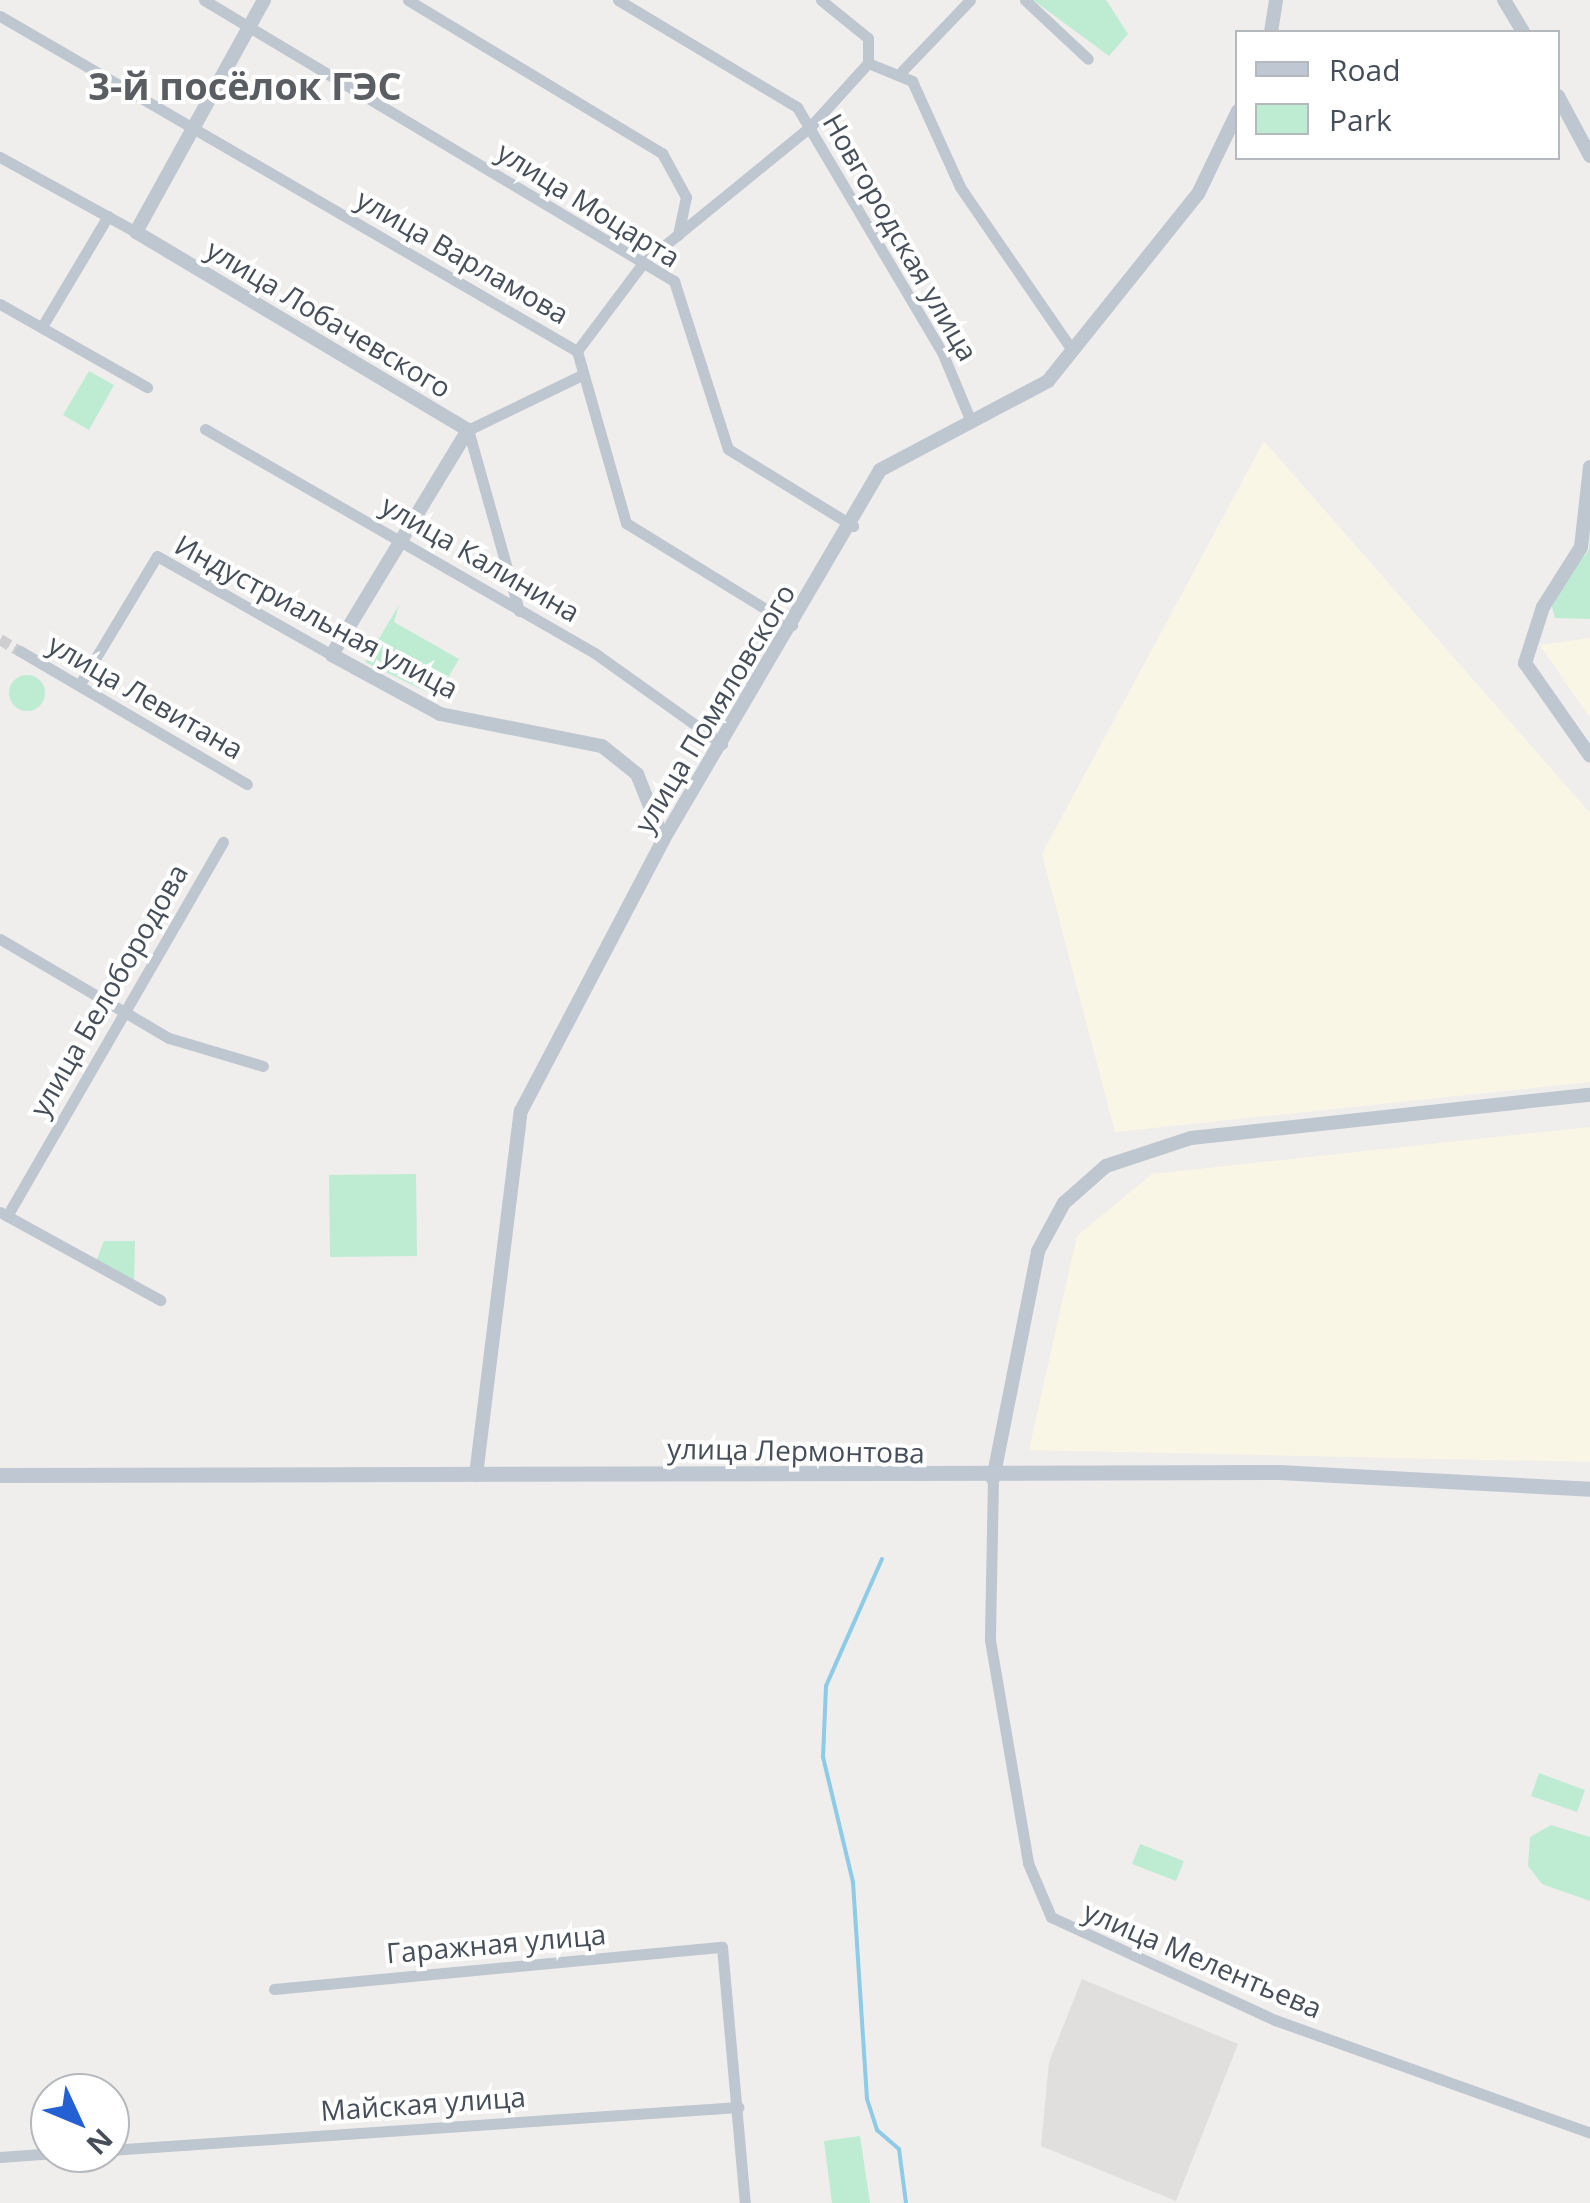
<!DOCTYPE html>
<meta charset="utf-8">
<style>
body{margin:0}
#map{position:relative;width:1590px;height:2203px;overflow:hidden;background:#f0eded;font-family:"Open Sans",sans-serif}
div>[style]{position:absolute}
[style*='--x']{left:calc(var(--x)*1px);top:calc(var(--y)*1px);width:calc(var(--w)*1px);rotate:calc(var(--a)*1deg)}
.commercial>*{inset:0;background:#faf6e6}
.education>*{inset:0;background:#e1dede}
.green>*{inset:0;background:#bdecd3}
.round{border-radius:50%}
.stream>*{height:4px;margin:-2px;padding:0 2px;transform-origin:2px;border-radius:2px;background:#8dcbe6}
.minor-tunnel>*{height:11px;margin-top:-5.5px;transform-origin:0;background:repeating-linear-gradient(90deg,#cecdcf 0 11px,transparent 0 16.5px)}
.minor>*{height:11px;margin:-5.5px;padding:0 5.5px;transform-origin:5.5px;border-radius:5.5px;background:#bec6cf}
.tertiary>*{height:14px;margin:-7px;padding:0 7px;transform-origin:7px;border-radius:7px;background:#bec6cf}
.secondary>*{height:15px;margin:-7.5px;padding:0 7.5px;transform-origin:7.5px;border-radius:7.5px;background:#bfc7d3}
span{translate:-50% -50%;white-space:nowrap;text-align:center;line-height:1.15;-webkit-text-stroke:8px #fff;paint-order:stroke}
.street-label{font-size:28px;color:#464f59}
.district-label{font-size:38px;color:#5a5d62;font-weight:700}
.legend{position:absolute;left:1235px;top:30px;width:325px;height:130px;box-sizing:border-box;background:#fff;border:2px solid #b5b9bd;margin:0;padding:12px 18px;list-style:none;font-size:30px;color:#464f59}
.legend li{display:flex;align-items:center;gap:20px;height:50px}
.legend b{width:50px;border:2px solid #b5b9bd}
.north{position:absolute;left:30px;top:2073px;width:100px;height:100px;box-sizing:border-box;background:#fff;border:2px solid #b5b9bd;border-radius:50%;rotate:134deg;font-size:28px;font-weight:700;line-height:40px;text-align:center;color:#464f59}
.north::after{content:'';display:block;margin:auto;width:35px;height:45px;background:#2360d4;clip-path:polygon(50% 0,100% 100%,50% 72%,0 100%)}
</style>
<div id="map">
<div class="commercial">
<i style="clip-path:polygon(1264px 441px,1590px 813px,1590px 1082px,1115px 1132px,1042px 854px)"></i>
<i style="clip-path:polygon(1590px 638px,1590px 718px,1540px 645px)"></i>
<i style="clip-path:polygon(1590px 1127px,1590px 1462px,1029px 1450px,1077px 1236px,1152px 1174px)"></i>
</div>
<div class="education">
<i style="clip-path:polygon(1082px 1979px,1238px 2044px,1176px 2201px,1041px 2146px,1049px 2062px)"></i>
</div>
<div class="green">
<i style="clip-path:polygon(1033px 0,1106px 0,1128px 34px,1109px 56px)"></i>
<i style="clip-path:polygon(89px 371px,114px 385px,89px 430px,63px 415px)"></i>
<i style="clip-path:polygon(1590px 535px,1590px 619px,1555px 618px,1549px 596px,1589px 550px)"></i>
<i style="clip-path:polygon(399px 605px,394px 622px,459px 659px,437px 697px,365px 662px)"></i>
<i class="round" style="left:9px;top:675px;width:36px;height:36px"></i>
<i style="clip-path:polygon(416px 1174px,417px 1256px,330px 1257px,329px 1175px)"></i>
<i style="clip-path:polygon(104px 1241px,135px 1241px,134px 1286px,95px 1264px)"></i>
<i style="clip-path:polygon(1539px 1773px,1585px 1790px,1577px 1812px,1531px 1796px)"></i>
<i style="clip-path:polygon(1551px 1825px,1590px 1837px,1590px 1901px,1542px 1884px,1528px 1866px,1530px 1837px)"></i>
<i style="clip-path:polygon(1140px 1844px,1184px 1861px,1176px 1881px,1132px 1864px)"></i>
<i style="clip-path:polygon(860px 2136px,870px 2203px,832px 2203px,824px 2141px)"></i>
</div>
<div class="stream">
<i style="--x:882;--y:1559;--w:139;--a:113.8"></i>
<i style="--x:826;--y:1686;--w:71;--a:92.4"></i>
<i style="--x:823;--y:1757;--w:129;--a:76.5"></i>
<i style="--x:853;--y:1882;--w:217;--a:86.3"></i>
<i style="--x:867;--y:2099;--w:33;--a:72"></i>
<i style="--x:877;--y:2130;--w:29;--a:41"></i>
<i style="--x:899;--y:2149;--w:54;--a:82.6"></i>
</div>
<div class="minor-tunnel">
<i style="--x:0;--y:639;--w:23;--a:31"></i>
</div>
<div class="minor">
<i style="--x:204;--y:0;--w:548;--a:30.87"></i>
<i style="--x:674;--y:281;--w:176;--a:72.2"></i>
<i style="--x:728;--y:449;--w:147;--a:31.6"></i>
<i style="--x:408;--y:0;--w:297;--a:31.1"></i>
<i style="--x:662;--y:153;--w:50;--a:61.4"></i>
<i style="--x:686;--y:197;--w:39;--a:102"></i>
<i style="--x:618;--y:0;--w:209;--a:30.9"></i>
<i style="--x:797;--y:107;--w:285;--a:59.4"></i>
<i style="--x:942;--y:352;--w:73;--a:67.3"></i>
<i style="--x:821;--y:0;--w:60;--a:39"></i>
<i style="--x:868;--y:38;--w:25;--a:90"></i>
<i style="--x:1025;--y:0;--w:86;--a:43.1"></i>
<i style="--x:0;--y:16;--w:667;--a:30.14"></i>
<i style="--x:577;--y:351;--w:179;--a:74.1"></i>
<i style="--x:626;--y:523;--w:195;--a:31.6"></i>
<i style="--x:868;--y:63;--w:48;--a:22.2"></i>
<i style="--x:912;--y:81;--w:116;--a:65.6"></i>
<i style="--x:960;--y:187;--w:198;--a:55.5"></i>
<i style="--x:902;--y:71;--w:98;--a:-46.2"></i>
<i style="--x:0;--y:157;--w:155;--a:28.9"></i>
<i style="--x:0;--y:304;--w:169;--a:29.5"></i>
<i style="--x:43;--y:325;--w:127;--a:-59.2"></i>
<i style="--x:577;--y:351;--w:110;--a:-53.1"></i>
<i style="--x:643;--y:263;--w:215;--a:-39.2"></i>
<i style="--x:810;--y:127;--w:86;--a:-47.8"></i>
<i style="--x:205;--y:429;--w:451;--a:29.9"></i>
<i style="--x:596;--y:654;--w:155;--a:35.5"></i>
<i style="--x:519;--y:611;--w:188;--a:-105.7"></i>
<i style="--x:468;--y:430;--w:127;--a:-25.8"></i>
<i style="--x:20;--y:651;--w:263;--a:30.4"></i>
<i style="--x:80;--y:684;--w:149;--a:-59"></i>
<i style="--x:157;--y:556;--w:201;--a:29.5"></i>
<i style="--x:0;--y:939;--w:196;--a:30.4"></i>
<i style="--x:169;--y:1038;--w:98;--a:16.6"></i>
<i style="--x:0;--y:1212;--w:183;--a:28.8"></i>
<i style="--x:7;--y:1216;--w:432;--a:-60"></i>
<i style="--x:993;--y:1479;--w:161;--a:91.1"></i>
<i style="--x:990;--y:1640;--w:226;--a:80.3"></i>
<i style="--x:1028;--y:1863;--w:59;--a:66.9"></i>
<i style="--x:1051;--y:1917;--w:247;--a:24.7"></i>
<i style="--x:1275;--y:2020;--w:335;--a:19.7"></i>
<i style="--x:274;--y:1989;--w:450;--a:-5.4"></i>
<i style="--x:722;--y:1947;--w:257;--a:84.9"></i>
<i style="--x:110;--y:2150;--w:630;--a:-3.91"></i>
<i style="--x:0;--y:2157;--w:55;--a:-4.2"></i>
</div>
<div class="tertiary">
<i style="--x:264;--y:0;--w:265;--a:118.9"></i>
<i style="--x:136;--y:232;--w:387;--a:30.8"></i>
<i style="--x:468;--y:430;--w:263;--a:121.2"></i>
<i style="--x:332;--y:655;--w:123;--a:28.6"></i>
<i style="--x:440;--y:714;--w:165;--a:11.2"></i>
<i style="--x:602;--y:746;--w:45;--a:38.7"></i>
<i style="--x:637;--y:774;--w:70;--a:68.2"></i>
<i style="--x:1504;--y:0;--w:37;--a:59"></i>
<i style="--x:1271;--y:32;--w:32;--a:-81"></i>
<i style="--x:1558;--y:96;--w:68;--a:61.9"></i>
<i style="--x:1590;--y:467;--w:81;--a:96.4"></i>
<i style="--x:1581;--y:547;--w:71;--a:122.3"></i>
<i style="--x:1543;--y:607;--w:59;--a:107.8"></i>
<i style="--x:1525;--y:663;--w:113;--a:55"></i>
<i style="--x:476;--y:1475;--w:367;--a:-83"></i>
<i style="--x:521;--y:1111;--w:306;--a:-62.3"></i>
<i style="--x:663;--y:840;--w:429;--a:-59.6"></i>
<i style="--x:880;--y:470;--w:190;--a:-27.9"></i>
<i style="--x:1048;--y:381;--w:240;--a:-51.3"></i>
<i style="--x:1198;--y:194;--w:92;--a:-64.3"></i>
<i style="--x:993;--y:1479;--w:232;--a:-78.8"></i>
<i style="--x:1038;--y:1251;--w:55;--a:-61.6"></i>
<i style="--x:1064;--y:1203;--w:56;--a:-41.4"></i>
<i style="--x:1106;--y:1166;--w:89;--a:-18.2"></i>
<i style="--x:1191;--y:1138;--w:401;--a:-6.2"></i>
</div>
<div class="secondary">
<i style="--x:0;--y:1475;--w:1279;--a:-0.13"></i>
<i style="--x:1279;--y:1472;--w:311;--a:3.1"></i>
</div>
<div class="street-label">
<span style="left:589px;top:204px;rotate:32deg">улица Моцарта</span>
<span style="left:901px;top:237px;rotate:60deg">Новгородская улица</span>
<span style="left:463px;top:256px;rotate:30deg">улица Варламова</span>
<span style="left:329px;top:318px;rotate:31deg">улица Лобачевского</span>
<span style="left:481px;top:558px;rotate:30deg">улица Калинина</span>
<span style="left:317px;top:616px;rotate:28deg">Индустриальная улица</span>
<span style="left:146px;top:696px;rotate:30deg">улица Левитана</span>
<span style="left:714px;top:708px;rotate:-59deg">улица Помяловского</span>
<span style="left:108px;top:990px;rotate:-60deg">улица Белобородова</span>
<span style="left:796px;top:1450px;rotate:1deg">улица Лермонтова</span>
<span style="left:496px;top:1943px;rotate:-5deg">Гаражная улица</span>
<span style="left:1203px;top:1959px;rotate:23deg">улица Мелентьева</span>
<span style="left:423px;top:2103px;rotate:-4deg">Майская улица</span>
</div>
<div class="district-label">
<span style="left:245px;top:86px">3-й посёлок ГЭС</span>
</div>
<ul class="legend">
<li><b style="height:12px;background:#bfc7d3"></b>Road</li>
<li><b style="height:28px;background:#bdecd3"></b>Park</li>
</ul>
<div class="north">N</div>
</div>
